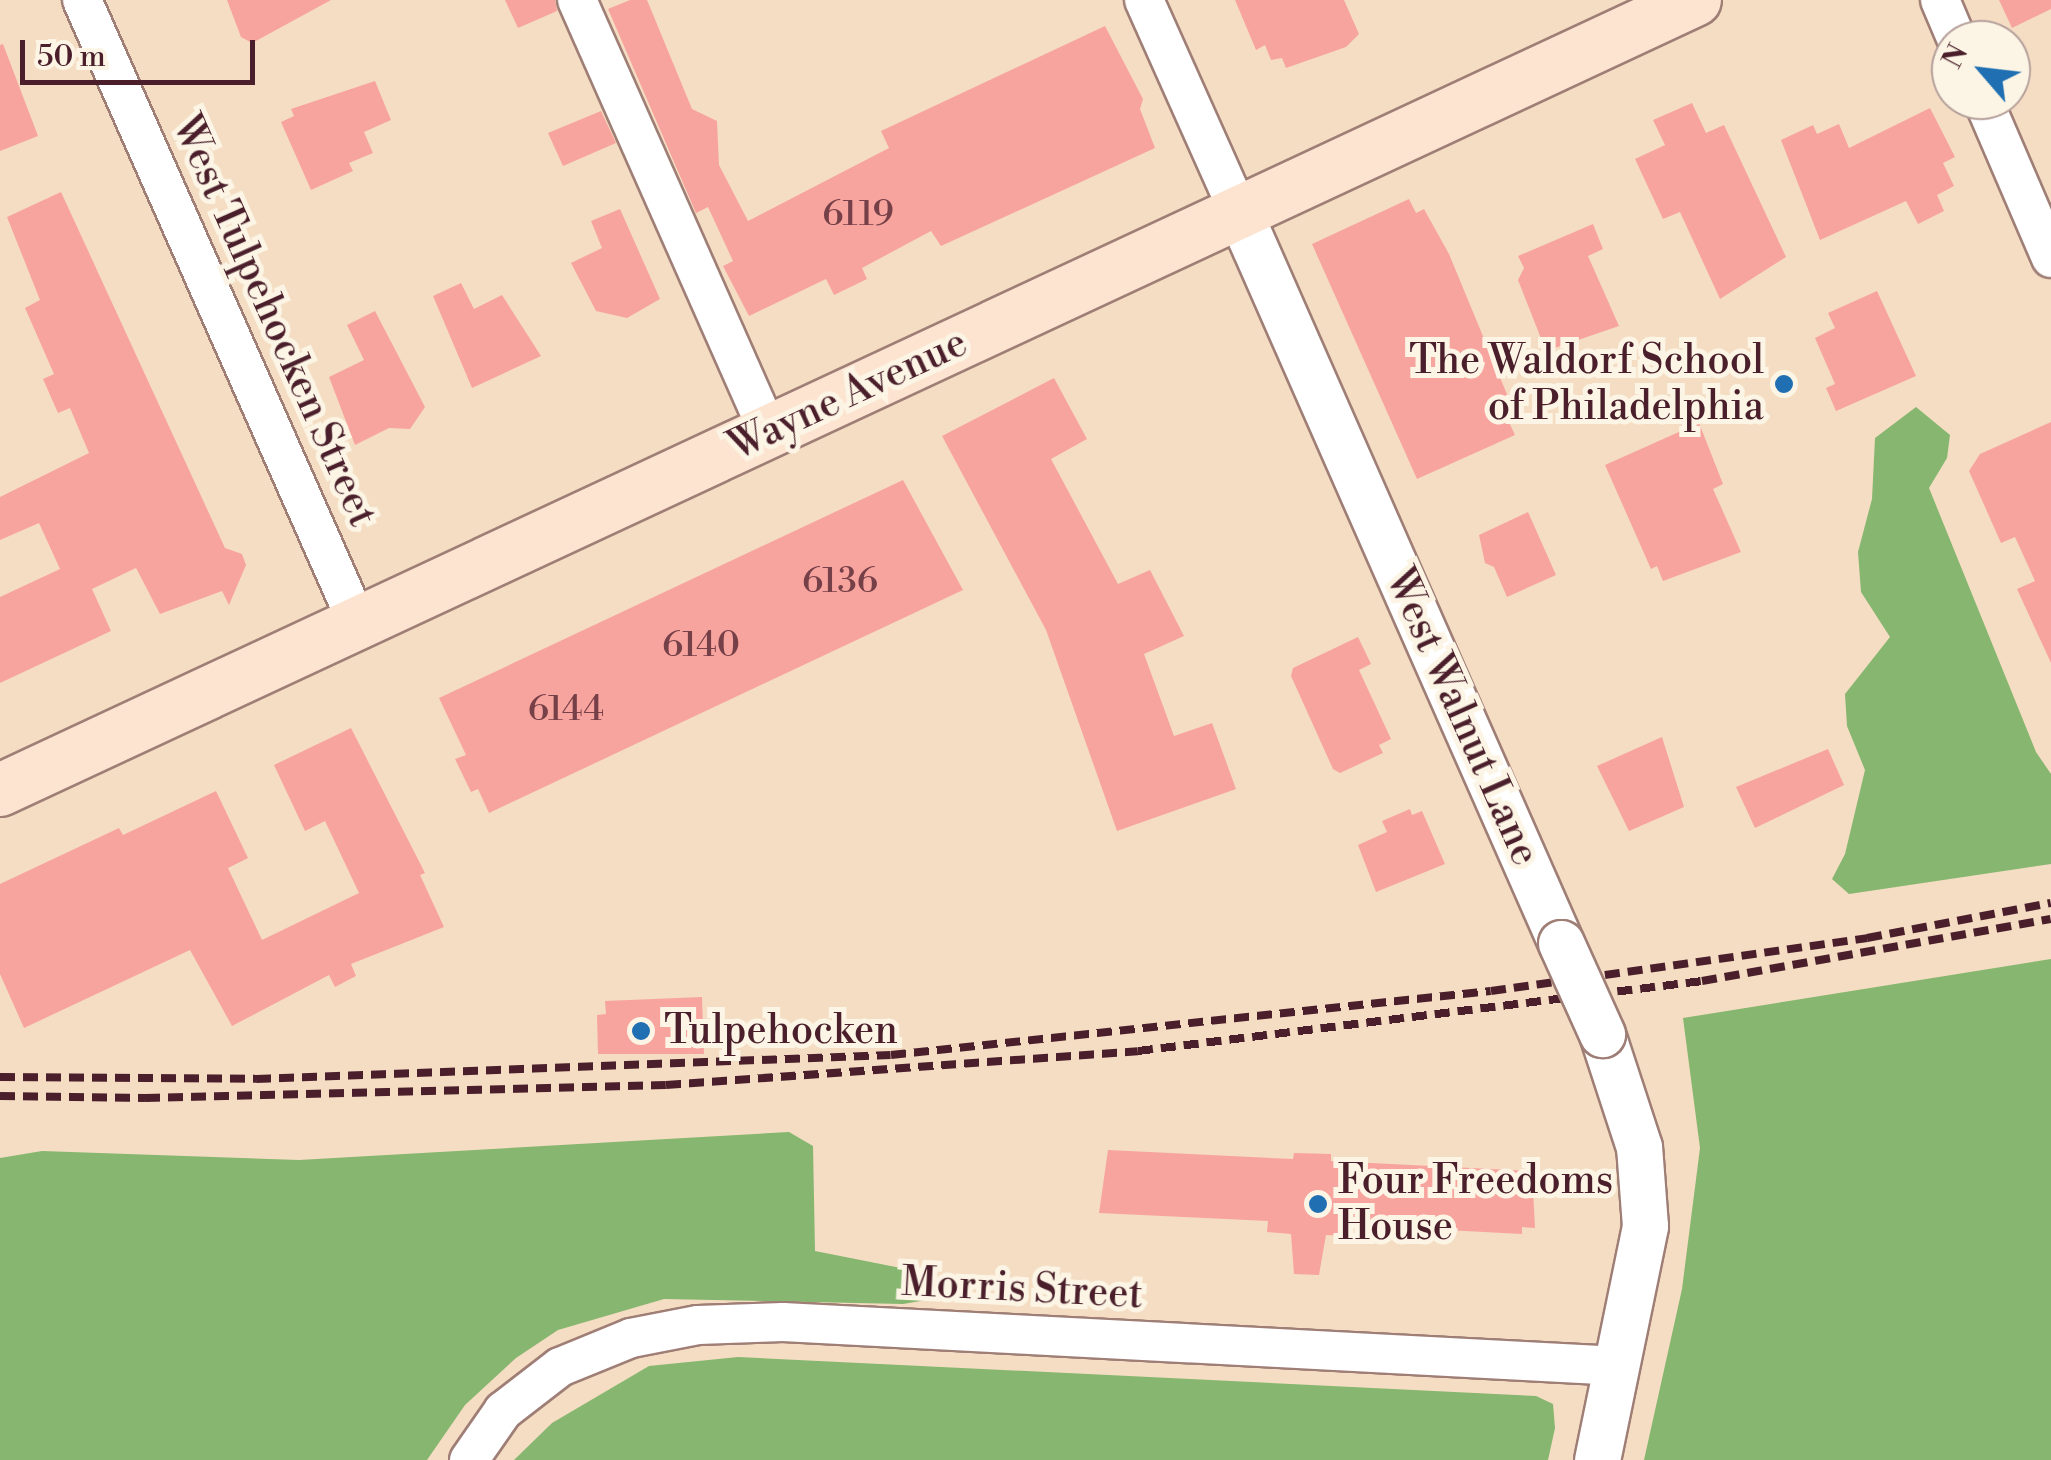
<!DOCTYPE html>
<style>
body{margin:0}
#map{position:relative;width:2051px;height:1460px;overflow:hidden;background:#f4ddc2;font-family:"Libre Bodoni",serif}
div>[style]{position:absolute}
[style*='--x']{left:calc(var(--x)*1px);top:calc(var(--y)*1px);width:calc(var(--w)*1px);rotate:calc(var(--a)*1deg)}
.forest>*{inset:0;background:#86b66f}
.building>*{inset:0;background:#f8a49e}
.roads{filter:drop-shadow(2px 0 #9f7e76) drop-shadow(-2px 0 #9f7e76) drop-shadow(0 2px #9f7e76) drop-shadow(0 -2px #9f7e76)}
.minor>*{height:38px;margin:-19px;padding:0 19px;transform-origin:19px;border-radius:19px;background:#fff}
.tertiary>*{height:45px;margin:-22.5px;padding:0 22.5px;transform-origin:22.5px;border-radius:22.5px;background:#fff}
.secondary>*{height:52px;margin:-26px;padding:0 26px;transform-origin:26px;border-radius:26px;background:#fde4d1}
.rail>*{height:8px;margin-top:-4px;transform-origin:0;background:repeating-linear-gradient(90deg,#4a1f2b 0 15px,transparent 0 23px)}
.bridges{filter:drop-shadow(2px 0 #9f7e76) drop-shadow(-2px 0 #9f7e76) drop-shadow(0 2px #9f7e76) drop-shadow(0 -2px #9f7e76)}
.tertiary-bridge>*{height:45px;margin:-22.5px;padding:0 22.5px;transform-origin:22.5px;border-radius:22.5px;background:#fff}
.dots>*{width:28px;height:28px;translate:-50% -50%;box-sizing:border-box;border:5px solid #fcf5e5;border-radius:50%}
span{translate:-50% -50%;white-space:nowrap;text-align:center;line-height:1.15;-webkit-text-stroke:10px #fcf5e5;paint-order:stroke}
.number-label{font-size:35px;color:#764048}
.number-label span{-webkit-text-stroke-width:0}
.street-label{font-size:40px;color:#4a1f2b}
.poi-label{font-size:40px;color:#4a1f2b}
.right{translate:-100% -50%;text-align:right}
.left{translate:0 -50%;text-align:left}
.north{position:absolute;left:1931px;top:20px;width:100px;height:100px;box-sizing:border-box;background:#fcf5e5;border:2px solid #b59f9b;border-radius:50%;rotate:298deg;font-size:28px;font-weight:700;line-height:40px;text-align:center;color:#4a1f2b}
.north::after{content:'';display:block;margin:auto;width:35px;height:45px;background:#1f6fb2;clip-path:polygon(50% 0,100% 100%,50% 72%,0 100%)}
.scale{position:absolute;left:20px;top:40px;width:235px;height:45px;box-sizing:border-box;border:5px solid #4a1f2b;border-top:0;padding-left:12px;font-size:30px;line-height:35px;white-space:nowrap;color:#4a1f2b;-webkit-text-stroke:8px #fcf5e5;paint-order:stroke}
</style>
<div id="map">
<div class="forest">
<i style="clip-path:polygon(1916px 407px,1950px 435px,1947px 458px,1929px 488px,2036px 752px,2051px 774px,2051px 864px,1849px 894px,1832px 879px,1845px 854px,1865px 770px,1847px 726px,1845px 694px,1890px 637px,1861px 592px,1858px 552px,1872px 499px,1875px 438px)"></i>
<i style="clip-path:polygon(2051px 959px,2051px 1460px,1644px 1460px,1682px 1289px,1700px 1148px,1683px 1018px)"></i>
<i style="clip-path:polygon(789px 1132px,813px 1146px,815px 1251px,926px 1273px,944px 1292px,938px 1298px,903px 1304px,664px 1299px,558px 1330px,516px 1358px,465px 1405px,427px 1460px,0 1460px,0 1158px,42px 1151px,299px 1160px)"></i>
<i style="clip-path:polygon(738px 1357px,1536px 1396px,1553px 1404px,1555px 1428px,1548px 1460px,514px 1460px,552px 1423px,649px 1366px)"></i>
</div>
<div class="building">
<i style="clip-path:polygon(227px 0,331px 0,252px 43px,241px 37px)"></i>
<i style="clip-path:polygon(505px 0,555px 0,557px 11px,518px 28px)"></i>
<i style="clip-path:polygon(630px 0,647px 0,692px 109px,717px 121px,719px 165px,748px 221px,889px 148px,881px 131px,1105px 26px,1143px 99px,1140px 109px,1155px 148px,941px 246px,931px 231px,862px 268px,867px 279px,834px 295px,826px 279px,749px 316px,723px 266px,733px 261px,708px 207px,696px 213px,608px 9px)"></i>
<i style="clip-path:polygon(1235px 0,1344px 0,1359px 34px,1346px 47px,1286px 68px,1282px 58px,1271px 60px,1265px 45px,1256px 50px)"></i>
<i style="clip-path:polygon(1999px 0,2051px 0,2051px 9px,2012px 28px)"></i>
<i style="clip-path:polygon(3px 44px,38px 136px,0 151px,0 45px)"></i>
<i style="clip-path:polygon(375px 81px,391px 120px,364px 132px,373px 153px,349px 163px,353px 171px,311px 190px,281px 122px,294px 116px,291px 109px)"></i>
<i style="clip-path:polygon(1692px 103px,1706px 133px,1724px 125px,1786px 257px,1720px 299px,1680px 212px,1663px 219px,1635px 159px,1665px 145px,1653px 120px)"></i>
<i style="clip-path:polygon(1930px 108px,1955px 157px,1943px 163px,1954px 186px,1937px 195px,1944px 211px,1918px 224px,1906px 201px,1820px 240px,1781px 140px,1813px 125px,1817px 134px,1839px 124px,1849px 148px)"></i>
<i style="clip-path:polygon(601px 111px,616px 143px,563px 166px,548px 133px)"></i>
<i style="clip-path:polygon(61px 192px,225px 548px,242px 554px,246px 565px,229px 605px,222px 591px,160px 614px,136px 568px,92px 589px,111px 631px,0 683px,0 597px,60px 569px,39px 523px,0 540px,0 497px,89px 453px,70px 408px,58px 413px,43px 379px,54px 374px,25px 308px,40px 300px,7px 217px)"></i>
<i style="clip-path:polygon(1409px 199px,1416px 213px,1424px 209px,1449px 254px,1516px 416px,1508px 420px,1515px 435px,1417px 479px,1312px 244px)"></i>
<i style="clip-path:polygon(620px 209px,660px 299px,627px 318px,596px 311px,571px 263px,602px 248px,591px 221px)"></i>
<i style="clip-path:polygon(1593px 224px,1603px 249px,1588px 256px,1619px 326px,1546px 351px,1518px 280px,1524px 268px,1518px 256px)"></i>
<i style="clip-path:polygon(461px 283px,474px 309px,502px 295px,541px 356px,472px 388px,433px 296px)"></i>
<i style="clip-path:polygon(1877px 291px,1916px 376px,1836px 411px,1826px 388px,1835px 384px,1815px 338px,1835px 328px,1828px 313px)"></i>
<i style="clip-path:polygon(375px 311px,425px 407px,410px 429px,389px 428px,355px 445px,329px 377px,364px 360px,347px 325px)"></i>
<i style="clip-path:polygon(1054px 378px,1087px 439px,1051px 459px,1118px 584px,1150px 570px,1184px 636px,1144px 654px,1174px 736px,1212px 723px,1236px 789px,1117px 831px,1046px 630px,942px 436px)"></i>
<i style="clip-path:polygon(2051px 422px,2051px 663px,2017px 589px,2035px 581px,2015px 537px,2001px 543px,1969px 471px,1980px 454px)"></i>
<i style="clip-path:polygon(1699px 423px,1723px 484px,1713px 489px,1741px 552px,1663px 581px,1657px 566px,1651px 569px,1605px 465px)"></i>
<i style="clip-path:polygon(903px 480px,963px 590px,489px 813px,478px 789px,471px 792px,455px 759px,466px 755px,439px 698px)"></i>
<i style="clip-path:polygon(1528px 512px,1556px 575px,1507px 597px,1494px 567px,1485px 563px,1479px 535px)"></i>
<i style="clip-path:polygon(1358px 637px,1371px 664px,1359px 670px,1391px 739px,1379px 745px,1383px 753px,1340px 773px,1333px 769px,1291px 676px,1293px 668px)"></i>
<i style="clip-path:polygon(351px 728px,425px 873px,420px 875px,444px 927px,351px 964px,356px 976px,335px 987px,329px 975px,232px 1026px,190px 950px,24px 1028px,0 974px,0 884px,119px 828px,123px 835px,216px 791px,248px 858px,228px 868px,262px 940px,359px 893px,325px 821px,305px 831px,274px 765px)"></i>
<i style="clip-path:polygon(1662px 737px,1684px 807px,1629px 831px,1597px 766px)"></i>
<i style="clip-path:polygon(1828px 749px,1844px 785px,1755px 828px,1736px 787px)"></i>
<i style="clip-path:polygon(1410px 809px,1412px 815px,1422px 811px,1445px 864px,1376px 892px,1358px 845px,1387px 832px,1382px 821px)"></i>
<i style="clip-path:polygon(702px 997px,704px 1054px,598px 1054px,597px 1015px,606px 1014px,605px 1001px)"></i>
<i style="clip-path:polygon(1108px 1150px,1293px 1159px,1294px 1153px,1331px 1154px,1331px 1161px,1532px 1171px,1535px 1228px,1522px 1227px,1522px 1234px,1351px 1225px,1350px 1236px,1326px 1235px,1319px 1275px,1294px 1274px,1291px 1234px,1267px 1232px,1268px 1221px,1099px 1213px)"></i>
</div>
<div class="roads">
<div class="minor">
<i style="--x:82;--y:0;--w:682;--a:66.14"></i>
<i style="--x:577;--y:0;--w:472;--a:66.1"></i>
<i style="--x:1144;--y:0;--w:232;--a:65.9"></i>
<i style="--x:1940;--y:0;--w:43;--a:67"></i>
<i style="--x:1983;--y:100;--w:172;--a:66.7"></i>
<i style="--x:469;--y:1460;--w:60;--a:-55.2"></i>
<i style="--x:503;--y:1411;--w:72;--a:-37.7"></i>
<i style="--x:560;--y:1367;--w:77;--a:-22.2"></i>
<i style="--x:631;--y:1338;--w:68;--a:-11"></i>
<i style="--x:698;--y:1325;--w:85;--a:-2"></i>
<i style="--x:783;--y:1322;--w:837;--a:3.01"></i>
</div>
<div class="tertiary">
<i style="--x:1239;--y:212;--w:799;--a:66.23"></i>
<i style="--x:1597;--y:1460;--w:239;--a:-78.4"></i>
<i style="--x:1645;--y:1226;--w:79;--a:-94.3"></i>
<i style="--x:1639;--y:1147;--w:119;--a:-108.1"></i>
</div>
<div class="secondary">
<i style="--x:0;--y:790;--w:1870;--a:-24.99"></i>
</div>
</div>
<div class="rail">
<i style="--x:0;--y:1077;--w:256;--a:0.4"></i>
<i style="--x:256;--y:1079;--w:635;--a:-2.16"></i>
<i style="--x:891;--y:1055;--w:603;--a:-6.09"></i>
<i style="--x:1491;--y:991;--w:380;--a:-8"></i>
<i style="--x:1867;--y:938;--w:187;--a:-10.8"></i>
<i style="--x:0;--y:1096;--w:145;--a:0.8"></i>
<i style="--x:145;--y:1098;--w:521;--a:-1.43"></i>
<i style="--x:666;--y:1085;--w:473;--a:-4.1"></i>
<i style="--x:1138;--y:1051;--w:568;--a:-7.07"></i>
<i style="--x:1702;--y:981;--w:354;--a:-10.1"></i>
</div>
<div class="bridges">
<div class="tertiary-bridge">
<i style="--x:1561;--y:943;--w:100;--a:65.7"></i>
</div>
</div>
<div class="dots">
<i style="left:1784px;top:384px;background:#1f6fb2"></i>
<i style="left:641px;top:1031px;background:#1f6fb2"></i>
<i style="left:1318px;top:1204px;background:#1f6fb2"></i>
</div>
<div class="number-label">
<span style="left:858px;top:215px">6119</span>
<span style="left:840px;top:582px">6136</span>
<span style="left:701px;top:646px">6140</span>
<span style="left:566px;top:710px">6144</span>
</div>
<div class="street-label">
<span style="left:274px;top:321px;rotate:66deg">West Tulpehocken Street</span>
<span style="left:848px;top:395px;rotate:-25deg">Wayne Avenue</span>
<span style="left:1462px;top:717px;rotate:66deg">West Walnut Lane</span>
<span style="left:1022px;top:1289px;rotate:3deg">Morris Street</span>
</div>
<div class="poi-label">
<span class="right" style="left:1764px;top:384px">The Waldorf School<br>of Philadelphia</span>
<span class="left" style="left:664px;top:1031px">Tulpehocken</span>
<span class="left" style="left:1338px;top:1204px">Four Freedoms<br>House</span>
</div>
<div class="north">N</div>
<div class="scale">50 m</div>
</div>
